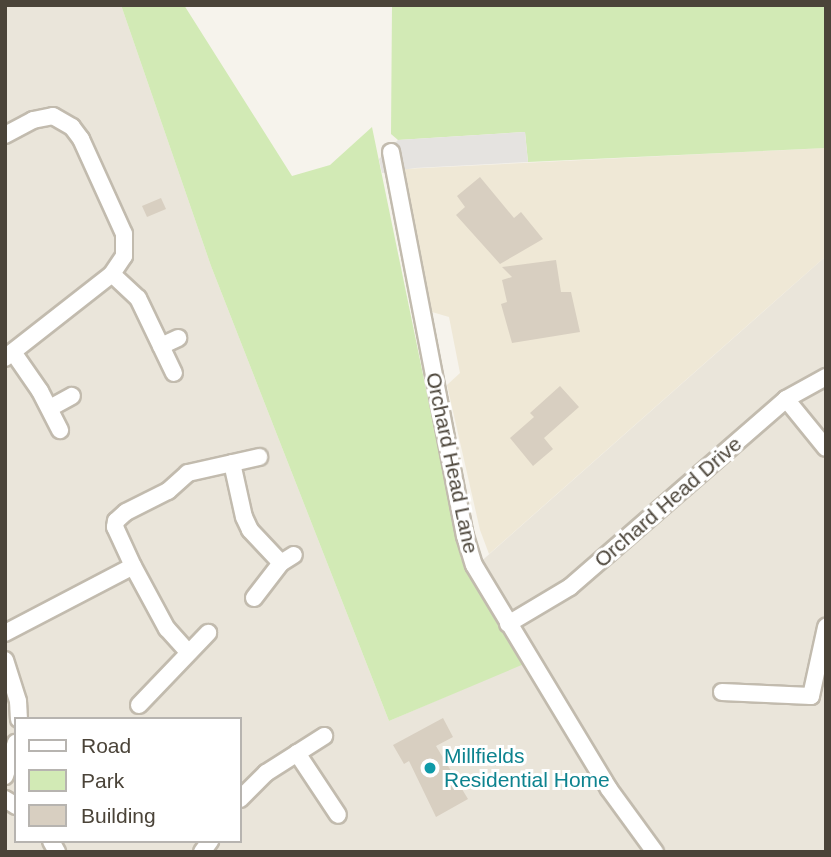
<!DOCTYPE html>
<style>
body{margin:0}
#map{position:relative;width:831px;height:857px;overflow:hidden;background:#f6f3ec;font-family:Arial,sans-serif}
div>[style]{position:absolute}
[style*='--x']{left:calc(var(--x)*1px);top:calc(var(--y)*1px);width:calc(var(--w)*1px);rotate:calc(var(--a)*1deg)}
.residential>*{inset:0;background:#eae5da}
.education>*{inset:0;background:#efe8d6}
.green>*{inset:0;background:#d2eab5}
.parking>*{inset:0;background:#e5e3e0}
.building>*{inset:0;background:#d8cfc1}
.roads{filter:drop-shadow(2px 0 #c2bbae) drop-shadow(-2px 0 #c2bbae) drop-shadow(0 2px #c2bbae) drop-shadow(0 -2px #c2bbae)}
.minor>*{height:16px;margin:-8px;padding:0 8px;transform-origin:8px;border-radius:8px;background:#fff}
.dots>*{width:19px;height:19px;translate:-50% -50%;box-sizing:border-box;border:4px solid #fff;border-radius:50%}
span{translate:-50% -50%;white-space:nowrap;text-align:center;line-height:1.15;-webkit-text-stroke:6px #fff;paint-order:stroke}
.street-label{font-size:21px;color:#4b4439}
.culture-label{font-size:21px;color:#0d838f}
.left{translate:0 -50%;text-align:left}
.frame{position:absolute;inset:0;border:7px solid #4b4439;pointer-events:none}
.legend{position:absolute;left:14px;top:717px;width:228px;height:126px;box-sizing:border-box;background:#fff;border:2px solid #b7b4b0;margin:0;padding:9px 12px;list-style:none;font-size:21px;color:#4b4439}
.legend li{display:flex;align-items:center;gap:14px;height:35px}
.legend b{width:35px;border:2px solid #b7b4b0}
</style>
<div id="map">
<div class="residential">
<i style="clip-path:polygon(evenodd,5px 5px,121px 5px,211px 266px,389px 721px,524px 663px,468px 573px,826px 256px,826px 852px,5px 852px,5px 5px,16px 719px,240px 719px,240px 841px,16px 841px,16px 719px)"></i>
</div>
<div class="education">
<i style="clip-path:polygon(826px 148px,826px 256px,489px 554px,480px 530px,447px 385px,460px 373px,449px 317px,432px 312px,403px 169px)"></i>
</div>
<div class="green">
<i style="clip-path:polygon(121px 5px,184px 5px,292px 176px,330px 165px,372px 127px,461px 559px,524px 664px,389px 721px,211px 266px)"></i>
<i style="clip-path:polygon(392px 5px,826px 5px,826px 148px,528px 162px,525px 132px,398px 140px,391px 134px)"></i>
</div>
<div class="parking">
<i style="clip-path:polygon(525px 132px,528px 162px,415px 168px,382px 173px,379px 159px,398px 140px)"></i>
</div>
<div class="building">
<i style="clip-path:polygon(480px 177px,514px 218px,521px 212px,543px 239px,500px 264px,456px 215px,465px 207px,457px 196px)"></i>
<i style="clip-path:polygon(161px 198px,166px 209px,147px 217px,142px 206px)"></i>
<i style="clip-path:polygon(556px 260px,561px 292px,571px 292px,580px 332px,512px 343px,501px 304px,507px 302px,502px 280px,512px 277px,502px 267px)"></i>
<i style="clip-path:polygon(560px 386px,579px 407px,544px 438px,553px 449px,533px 466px,510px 438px,534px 417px,530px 413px)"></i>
<i style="clip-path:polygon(443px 718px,453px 737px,436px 746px,468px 799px,436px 817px,409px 761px,404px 764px,393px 745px)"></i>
</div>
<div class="roads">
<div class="minor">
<i style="--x:5;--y:135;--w:32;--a:-28"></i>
<i style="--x:33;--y:120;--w:20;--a:-11"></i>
<i style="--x:53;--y:116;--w:22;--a:30"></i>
<i style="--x:72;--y:127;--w:15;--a:53"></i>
<i style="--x:81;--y:139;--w:104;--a:65.6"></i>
<i style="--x:124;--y:234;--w:22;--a:90"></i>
<i style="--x:124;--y:256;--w:22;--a:124"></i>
<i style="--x:112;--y:274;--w:136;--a:141.9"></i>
<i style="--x:391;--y:152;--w:391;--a:79.1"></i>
<i style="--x:465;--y:536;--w:30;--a:73"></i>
<i style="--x:474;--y:565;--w:262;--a:58.9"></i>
<i style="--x:609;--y:789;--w:78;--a:53.9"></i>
<i style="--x:112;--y:274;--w:35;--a:43"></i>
<i style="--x:138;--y:298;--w:83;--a:64.4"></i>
<i style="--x:161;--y:346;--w:19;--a:-25"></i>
<i style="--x:13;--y:352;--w:47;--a:55.3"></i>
<i style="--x:40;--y:391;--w:44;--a:62.9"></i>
<i style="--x:786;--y:399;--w:63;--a:50.8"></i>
<i style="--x:50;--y:408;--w:25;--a:-29"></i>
<i style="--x:232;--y:463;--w:55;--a:77.5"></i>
<i style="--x:244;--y:517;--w:14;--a:65"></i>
<i style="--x:250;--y:530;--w:45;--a:46.8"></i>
<i style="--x:254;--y:598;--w:44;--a:-52.4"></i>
<i style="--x:281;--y:563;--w:15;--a:-32"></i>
<i style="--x:508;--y:624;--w:72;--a:-30.8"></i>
<i style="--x:570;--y:587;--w:286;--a:-41"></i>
<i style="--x:786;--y:399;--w:46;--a:-28.8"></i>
<i style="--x:5;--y:633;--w:144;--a:-27.6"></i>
<i style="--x:188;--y:652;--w:31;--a:-132"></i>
<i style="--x:167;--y:629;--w:72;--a:-118.4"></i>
<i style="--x:133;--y:566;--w:43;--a:-114.8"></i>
<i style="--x:115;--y:527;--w:6;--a:-81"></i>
<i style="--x:116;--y:521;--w:13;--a:-42"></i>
<i style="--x:126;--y:512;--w:47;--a:-26.6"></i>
<i style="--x:168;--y:491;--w:27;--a:-42"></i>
<i style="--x:188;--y:473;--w:73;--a:-12.7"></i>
<i style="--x:5;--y:660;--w:43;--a:72.4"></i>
<i style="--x:18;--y:701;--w:18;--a:87"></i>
<i style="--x:722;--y:692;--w:89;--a:2.6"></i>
<i style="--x:811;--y:696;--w:71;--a:-77.7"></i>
<i style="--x:139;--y:705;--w:100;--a:-46.2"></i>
<i style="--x:297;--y:753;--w:74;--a:56.5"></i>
<i style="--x:5;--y:776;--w:35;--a:-72"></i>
<i style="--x:5;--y:799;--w:13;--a:32"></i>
<i style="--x:240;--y:799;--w:37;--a:-45"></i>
<i style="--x:266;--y:773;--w:69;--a:-32.5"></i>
<i style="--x:51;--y:841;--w:13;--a:61"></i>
<i style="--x:202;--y:852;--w:14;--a:-54"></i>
</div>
</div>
<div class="dots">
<i style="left:430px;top:768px;background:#0f9aa8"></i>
</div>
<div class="street-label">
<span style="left:452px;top:463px;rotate:78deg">Orchard Head Lane</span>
<span style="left:668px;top:502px;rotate:-41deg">Orchard Head Drive</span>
</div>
<div class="culture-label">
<span class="left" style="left:444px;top:768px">Millfields<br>Residential Home</span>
</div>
<div class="frame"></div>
<ul class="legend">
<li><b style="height:9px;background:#fff"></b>Road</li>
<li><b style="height:19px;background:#d2eab5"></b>Park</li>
<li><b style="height:19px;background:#d8cfc1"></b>Building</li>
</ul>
</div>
